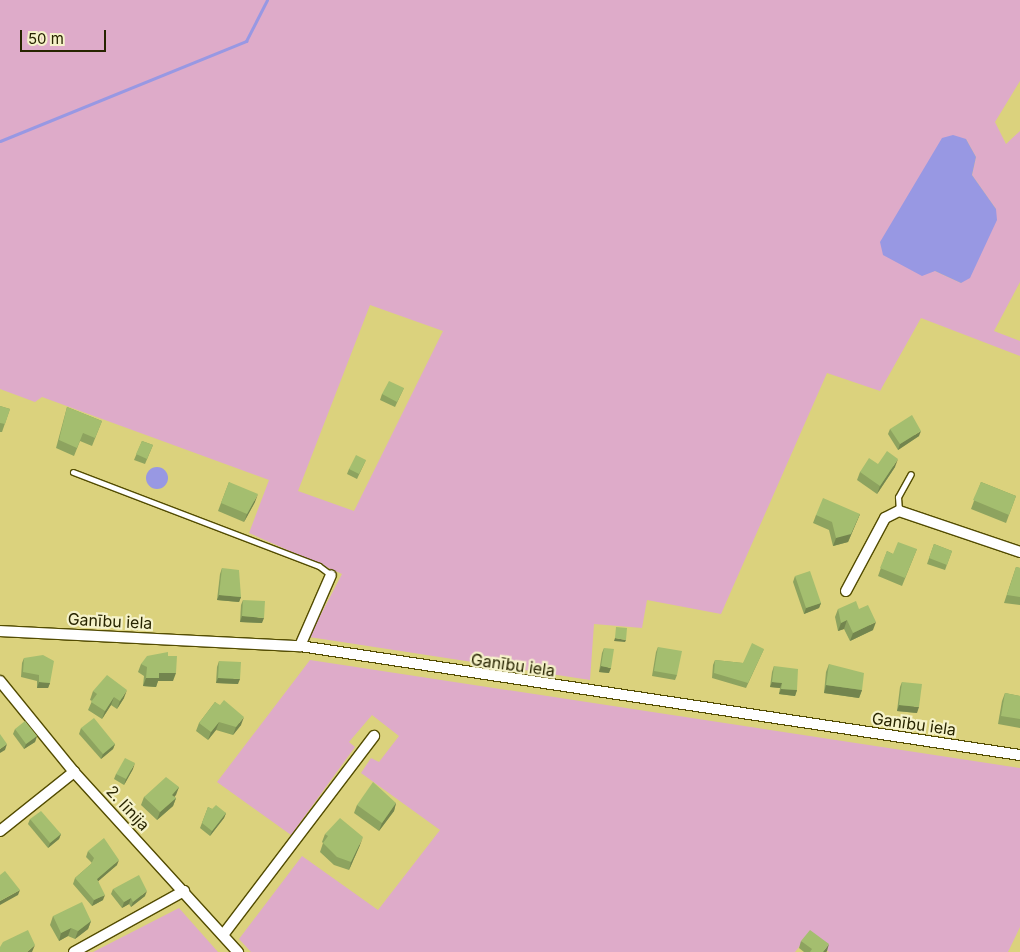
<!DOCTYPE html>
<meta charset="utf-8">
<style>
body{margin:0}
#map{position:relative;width:1020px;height:952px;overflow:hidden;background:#dbd27d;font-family:Inter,sans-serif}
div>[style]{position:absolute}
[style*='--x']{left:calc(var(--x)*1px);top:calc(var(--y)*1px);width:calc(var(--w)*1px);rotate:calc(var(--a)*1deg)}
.green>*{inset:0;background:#deabc9}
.water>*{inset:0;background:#9898e3}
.round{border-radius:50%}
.stream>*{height:3px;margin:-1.5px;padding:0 1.5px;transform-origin:1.5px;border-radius:1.5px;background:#9898e3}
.roads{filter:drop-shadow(1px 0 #534c01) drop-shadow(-1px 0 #534c01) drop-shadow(0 1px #534c01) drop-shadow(0 -1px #534c01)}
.lane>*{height:5px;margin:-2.5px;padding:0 2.5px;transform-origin:2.5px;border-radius:2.5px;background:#fff}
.street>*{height:10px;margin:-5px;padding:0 5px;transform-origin:5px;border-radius:5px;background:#fff}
.wall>*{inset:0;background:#8da35f}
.shaded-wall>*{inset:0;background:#73854e}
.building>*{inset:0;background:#a4be6f}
span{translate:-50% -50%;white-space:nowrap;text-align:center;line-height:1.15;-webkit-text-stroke:4.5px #f5f2c9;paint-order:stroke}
.street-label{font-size:16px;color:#272400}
.scale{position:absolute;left:20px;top:30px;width:86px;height:22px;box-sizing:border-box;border:2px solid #272400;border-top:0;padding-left:6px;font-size:15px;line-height:18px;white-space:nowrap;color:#272400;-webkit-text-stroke:4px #f5f2c9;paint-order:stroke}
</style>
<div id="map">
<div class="green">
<i style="clip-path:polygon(evenodd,0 0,1020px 0,1020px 81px,995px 122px,1006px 144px,1020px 131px,1020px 282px,994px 331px,1020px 341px,1020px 356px,921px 318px,880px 391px,827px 373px,721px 614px,647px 600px,642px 628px,594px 624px,590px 680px,309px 637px,342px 574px,249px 533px,269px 480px,42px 397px,35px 402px,0 389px,0 0,966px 139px,976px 157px,972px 175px,996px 209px,961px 283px,935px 271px,966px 139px,0 0,370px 305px,443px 331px,354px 511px,298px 491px,370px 305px)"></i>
<i style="clip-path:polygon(310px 660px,1020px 768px,1020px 927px,1008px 952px,829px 952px,807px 937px,795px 952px,251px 952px,239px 939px,302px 856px,378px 910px,440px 830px,361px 773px,371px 758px,379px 762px,399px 736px,372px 715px,349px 742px,355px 747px,291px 835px,217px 782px)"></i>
<i style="clip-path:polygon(179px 908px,218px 952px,93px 952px)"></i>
</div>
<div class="water">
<i style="clip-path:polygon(953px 135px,966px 139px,976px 157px,972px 175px,996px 209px,997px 220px,970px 278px,961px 283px,935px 271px,922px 276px,883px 255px,880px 242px,942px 138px)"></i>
<i class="round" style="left:146px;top:467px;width:22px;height:22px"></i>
</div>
<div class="stream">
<i style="--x:0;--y:141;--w:266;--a:-22.1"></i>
<i style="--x:246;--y:41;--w:46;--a:-62.9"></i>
</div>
<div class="roads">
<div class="lane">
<i style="--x:73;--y:472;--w:263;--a:20.9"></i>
<i style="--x:319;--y:566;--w:15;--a:37"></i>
<i style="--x:899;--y:511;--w:14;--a:-94"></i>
<i style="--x:898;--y:497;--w:26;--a:-61"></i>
</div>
<div class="street">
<i style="--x:846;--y:591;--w:83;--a:-61.9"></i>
<i style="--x:885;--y:518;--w:16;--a:-27"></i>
<i style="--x:899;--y:511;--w:128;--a:18.7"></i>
<i style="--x:0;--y:631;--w:300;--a:2.9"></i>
<i style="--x:300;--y:646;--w:728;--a:8.61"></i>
<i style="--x:300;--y:646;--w:77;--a:-66.4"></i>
<i style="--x:0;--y:681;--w:117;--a:50.9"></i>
<i style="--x:74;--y:772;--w:244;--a:47.7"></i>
<i style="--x:0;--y:831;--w:95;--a:-38.6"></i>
<i style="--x:223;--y:935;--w:250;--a:-52.8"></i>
<i style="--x:74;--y:952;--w:126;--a:-29"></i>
</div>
</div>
<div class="wall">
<i style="clip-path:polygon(404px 388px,395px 407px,380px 400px,382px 394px)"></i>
<i style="clip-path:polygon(0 406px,10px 409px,2px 432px,0 432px)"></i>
<i style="clip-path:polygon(67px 407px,102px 421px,92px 446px,80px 441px,74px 456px,56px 448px)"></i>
<i style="clip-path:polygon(890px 429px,919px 436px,898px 450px,888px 434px)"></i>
<i style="clip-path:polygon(142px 441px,153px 445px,145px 464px,134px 460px)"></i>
<i style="clip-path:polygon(366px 460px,357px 479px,347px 474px,349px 469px)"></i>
<i style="clip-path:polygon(878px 464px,895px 467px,877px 494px,857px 480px,860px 472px)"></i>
<i style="clip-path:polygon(229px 482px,255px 502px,244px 522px,218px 511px)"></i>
<i style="clip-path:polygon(981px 482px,1016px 496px,1006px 523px,971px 509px)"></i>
<i style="clip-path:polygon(860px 514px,848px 542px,833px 546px,829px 530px,813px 523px,816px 515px)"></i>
<i style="clip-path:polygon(934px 544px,952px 551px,945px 570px,927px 564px)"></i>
<i style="clip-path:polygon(917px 549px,902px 586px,878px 576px,887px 551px,893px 554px)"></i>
<i style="clip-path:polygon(1016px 567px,1020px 568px,1020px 605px,1004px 603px)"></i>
<i style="clip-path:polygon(222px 568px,241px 597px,239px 602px,217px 600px,220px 574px)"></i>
<i style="clip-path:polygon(795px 576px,821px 603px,819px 608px,804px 614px,793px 582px)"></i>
<i style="clip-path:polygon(243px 600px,262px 623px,240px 622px,241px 605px)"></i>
<i style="clip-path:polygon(838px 609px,859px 609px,873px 630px,850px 641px,844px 629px,838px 631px,835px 617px)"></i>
<i style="clip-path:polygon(658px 647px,677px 675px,675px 680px,652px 676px,656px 652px)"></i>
<i style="clip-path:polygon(604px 648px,609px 673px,599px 672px,602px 653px)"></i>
<i style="clip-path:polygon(764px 649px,746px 688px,712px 678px,713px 665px,715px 660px,743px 663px)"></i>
<i style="clip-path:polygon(168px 656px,173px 681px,158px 681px,156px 687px,143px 686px,144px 676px,138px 672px,141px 664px)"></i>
<i style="clip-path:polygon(24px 658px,50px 683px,48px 688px,37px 688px,37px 681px,21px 677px,22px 663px)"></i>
<i style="clip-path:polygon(219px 661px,238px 684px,216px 683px,217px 667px)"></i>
<i style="clip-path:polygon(829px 664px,862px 690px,859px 698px,824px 693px,826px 672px)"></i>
<i style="clip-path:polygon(774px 666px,797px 690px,795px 696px,779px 694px,780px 688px,770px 687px,772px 672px)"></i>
<i style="clip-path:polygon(902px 682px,917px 713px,897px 711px,900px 687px)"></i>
<i style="clip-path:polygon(93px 691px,124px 698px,117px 709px,111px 705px,102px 719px,88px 710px,92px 701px,90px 700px)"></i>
<i style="clip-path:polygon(1005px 693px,1020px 696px,1020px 728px,998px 724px,1002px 701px)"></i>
<i style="clip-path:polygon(215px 702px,241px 725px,233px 735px,216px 730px,208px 740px,196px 731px,199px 723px)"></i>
<i style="clip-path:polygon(81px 728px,115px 744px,113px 749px,101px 759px,79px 734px)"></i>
<i style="clip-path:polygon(15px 729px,37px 736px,35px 742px,24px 749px,13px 734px)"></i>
<i style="clip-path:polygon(133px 769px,124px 785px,114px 779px,116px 774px)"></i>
<i style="clip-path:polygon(179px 787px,174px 797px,176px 798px,173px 806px,157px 820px,141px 805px,144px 797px)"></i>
<i style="clip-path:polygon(396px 803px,394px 811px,379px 831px,354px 813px,357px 805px)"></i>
<i style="clip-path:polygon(208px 807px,212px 809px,226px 813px,224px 818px,210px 836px,200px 828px)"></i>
<i style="clip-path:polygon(30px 819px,61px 834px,59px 839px,48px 848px,28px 824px)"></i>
<i style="clip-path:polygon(325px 834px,360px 845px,349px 870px,334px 865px,320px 852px,323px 843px,322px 842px)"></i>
<i style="clip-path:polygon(88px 851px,117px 865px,98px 881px,103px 900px,92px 906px,73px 884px,75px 878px,91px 864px,92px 863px,86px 857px)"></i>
<i style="clip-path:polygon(113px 889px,145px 896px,131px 907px,129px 904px,122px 908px,111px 894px)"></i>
<i style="clip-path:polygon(53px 916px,91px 921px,88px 929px,75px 939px,68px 936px,59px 941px,50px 925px)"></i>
<i style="clip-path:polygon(801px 941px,827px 951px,826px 952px,804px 952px,799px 948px)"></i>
</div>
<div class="shaded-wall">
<i style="clip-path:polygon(921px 431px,919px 436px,898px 450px,900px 444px)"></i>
<i style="clip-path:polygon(898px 459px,895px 467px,877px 494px,880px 486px)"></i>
<i style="clip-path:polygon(258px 494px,255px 502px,244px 522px,247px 514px)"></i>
<i style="clip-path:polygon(860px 514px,848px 542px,833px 546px,836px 538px)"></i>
<i style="clip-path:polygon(219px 595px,241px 597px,239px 602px,217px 600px)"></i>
<i style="clip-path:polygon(821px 603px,819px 608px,804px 614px,806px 608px)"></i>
<i style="clip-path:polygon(242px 616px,264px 618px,262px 623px,240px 622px)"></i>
<i style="clip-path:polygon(847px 620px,844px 629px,838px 631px,841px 623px)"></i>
<i style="clip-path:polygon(876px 622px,873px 630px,850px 641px,853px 633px)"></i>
<i style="clip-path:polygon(615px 638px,626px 640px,625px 642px,614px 641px)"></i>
<i style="clip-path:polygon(601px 666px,611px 668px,609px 673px,599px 672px)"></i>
<i style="clip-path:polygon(159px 673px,176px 673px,173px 681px,158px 681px,156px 687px,143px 686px,146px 678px)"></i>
<i style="clip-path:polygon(218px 678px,240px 679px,238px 684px,216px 683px)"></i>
<i style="clip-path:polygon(39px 682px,50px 683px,48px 688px,37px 688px)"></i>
<i style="clip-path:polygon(772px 682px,782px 683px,780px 688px,770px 687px)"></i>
<i style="clip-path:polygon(826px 685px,862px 690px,859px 698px,824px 693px)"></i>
<i style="clip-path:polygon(781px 689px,797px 690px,795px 696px,779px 694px)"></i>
<i style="clip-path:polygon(127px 690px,124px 698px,117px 709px,120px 701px)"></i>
<i style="clip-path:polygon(114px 697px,111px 705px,102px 719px,105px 711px)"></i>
<i style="clip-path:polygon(899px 705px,919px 707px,917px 713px,897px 711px)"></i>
<i style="clip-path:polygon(244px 717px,241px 725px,233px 735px,236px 727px)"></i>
<i style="clip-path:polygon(219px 722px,216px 730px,208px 740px,211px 732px)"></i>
<i style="clip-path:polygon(37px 736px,35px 742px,24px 749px,26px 744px)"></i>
<i style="clip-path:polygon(7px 744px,5px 750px,0 753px,0 749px)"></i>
<i style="clip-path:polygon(115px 744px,113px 749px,101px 759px,103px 754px)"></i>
<i style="clip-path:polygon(135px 763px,133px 769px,124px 785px,126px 779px)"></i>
<i style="clip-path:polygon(179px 787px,176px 795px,169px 803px,172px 795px)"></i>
<i style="clip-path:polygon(176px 798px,173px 806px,157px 820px,160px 812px)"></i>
<i style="clip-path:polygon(396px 803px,394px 811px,379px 831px,382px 823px)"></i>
<i style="clip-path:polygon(226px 813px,224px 818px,210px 836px,212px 831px)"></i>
<i style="clip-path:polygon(61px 834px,59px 839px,48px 848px,50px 843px)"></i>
<i style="clip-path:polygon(363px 837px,360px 845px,349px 870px,351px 862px)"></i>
<i style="clip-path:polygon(119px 860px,117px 865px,95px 884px,97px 879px)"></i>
<i style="clip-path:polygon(20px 890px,18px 895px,0 905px,0 901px)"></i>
<i style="clip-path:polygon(147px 891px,145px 896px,131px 907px,133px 902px)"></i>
<i style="clip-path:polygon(105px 895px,103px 900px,92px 906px,94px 900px)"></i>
<i style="clip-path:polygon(131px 898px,129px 904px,122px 908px,124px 902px)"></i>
<i style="clip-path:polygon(91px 921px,88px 929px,75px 939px,78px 931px)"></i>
<i style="clip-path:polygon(71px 928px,68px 936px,59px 941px,61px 933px)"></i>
<i style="clip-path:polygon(829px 944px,827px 951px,826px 952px,823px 952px)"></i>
<i style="clip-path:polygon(35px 945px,32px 952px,27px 952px)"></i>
</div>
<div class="building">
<i style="clip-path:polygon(389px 381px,404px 388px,397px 402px,382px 394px)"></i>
<i style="clip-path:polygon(0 406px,10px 409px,5px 424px,0 423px)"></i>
<i style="clip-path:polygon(67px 407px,102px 421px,95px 438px,83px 433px,77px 448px,59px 440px)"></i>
<i style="clip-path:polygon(912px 415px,921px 431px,900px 444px,890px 429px)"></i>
<i style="clip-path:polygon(142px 441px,153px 445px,147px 459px,136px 454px)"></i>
<i style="clip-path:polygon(887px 451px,898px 459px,880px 486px,860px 472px,869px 458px,878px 464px)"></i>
<i style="clip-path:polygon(356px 455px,366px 460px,359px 474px,349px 469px)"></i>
<i style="clip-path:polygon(229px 482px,258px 494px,247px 514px,221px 503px)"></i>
<i style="clip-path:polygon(981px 482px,1016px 496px,1009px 515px,973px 500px)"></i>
<i style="clip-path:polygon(823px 498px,860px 514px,851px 534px,836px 538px,832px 522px,816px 515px)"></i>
<i style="clip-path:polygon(898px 542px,917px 549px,905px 578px,880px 568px,887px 551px,893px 554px)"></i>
<i style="clip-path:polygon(934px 544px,952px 551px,947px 565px,929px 558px)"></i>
<i style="clip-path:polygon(1016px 567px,1020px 568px,1020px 597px,1007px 595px)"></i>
<i style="clip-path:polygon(222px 568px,239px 570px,241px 597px,219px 595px)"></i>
<i style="clip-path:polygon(810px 571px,821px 603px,806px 608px,795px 576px)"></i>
<i style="clip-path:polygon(243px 600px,265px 601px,264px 618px,242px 616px)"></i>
<i style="clip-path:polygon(856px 601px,859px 609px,868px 605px,876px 622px,853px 633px,847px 620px,841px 623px,838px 609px)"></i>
<i style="clip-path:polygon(616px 627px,627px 628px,626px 640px,615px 638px)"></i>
<i style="clip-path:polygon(752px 643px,764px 649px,748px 683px,714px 673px,715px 660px,743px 663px)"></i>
<i style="clip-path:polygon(658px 647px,682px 651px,677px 675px,654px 671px)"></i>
<i style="clip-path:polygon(604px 648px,614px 649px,611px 668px,601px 666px)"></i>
<i style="clip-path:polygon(168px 652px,168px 656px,177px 656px,176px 673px,159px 673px,159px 678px,146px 678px,147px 667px,141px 664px,147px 656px)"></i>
<i style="clip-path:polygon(43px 655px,54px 661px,50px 683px,39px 682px,39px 675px,23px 672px,24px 658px)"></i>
<i style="clip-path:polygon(219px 661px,241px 662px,240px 679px,218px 678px)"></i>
<i style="clip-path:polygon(829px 664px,864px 673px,862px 690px,826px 685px)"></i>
<i style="clip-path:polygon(774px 666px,798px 669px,797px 690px,781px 689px,782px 683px,772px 682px)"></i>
<i style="clip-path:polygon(107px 675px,127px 690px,120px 701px,114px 697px,105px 711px,91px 702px,97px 694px,93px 691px)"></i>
<i style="clip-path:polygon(902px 682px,922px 684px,919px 707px,899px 705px)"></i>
<i style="clip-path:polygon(1005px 693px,1020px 696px,1020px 719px,1001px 716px)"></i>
<i style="clip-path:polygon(224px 700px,244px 717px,236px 727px,219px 722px,211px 732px,199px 723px,215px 702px,220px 705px)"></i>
<i style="clip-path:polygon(94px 718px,115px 744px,103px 754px,81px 728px)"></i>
<i style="clip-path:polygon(25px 721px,37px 736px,26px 744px,15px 729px)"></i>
<i style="clip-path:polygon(0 734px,7px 744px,0 749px)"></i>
<i style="clip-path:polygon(125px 758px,135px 763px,126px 779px,116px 774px)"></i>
<i style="clip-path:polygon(166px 777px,179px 787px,172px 795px,176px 798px,160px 812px,144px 797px)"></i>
<i style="clip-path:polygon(373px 782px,396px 803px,382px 823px,357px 805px)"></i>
<i style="clip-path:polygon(216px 805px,226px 813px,212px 831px,202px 823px,208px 807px,212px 809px)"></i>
<i style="clip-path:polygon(41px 811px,61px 834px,50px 843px,30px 819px)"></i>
<i style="clip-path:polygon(340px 818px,363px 837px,351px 862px,337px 857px,323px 843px,328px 836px,325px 834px)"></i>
<i style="clip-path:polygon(104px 838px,119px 860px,97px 879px,105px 895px,94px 900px,75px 878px,91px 864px,94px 858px,88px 851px)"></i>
<i style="clip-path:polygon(5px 871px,20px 890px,0 901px,0 875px)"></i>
<i style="clip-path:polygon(139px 875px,147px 891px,133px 902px,131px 898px,124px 902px,113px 889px)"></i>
<i style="clip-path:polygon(82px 902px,91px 921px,78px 931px,71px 928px,61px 933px,53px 916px)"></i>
<i style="clip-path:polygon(28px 930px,35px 945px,27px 952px,0 952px,0 947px,3px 942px)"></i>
<i style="clip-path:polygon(810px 930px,829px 944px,823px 952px,810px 952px,812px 949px,801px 941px)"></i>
</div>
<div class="street-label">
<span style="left:110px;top:621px;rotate:3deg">Ganību iela</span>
<span style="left:513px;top:665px;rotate:8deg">Ganību iela</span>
<span style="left:914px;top:724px;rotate:8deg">Ganību iela</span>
<span style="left:128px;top:808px;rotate:47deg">2. līnija</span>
</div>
<div class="scale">50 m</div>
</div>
